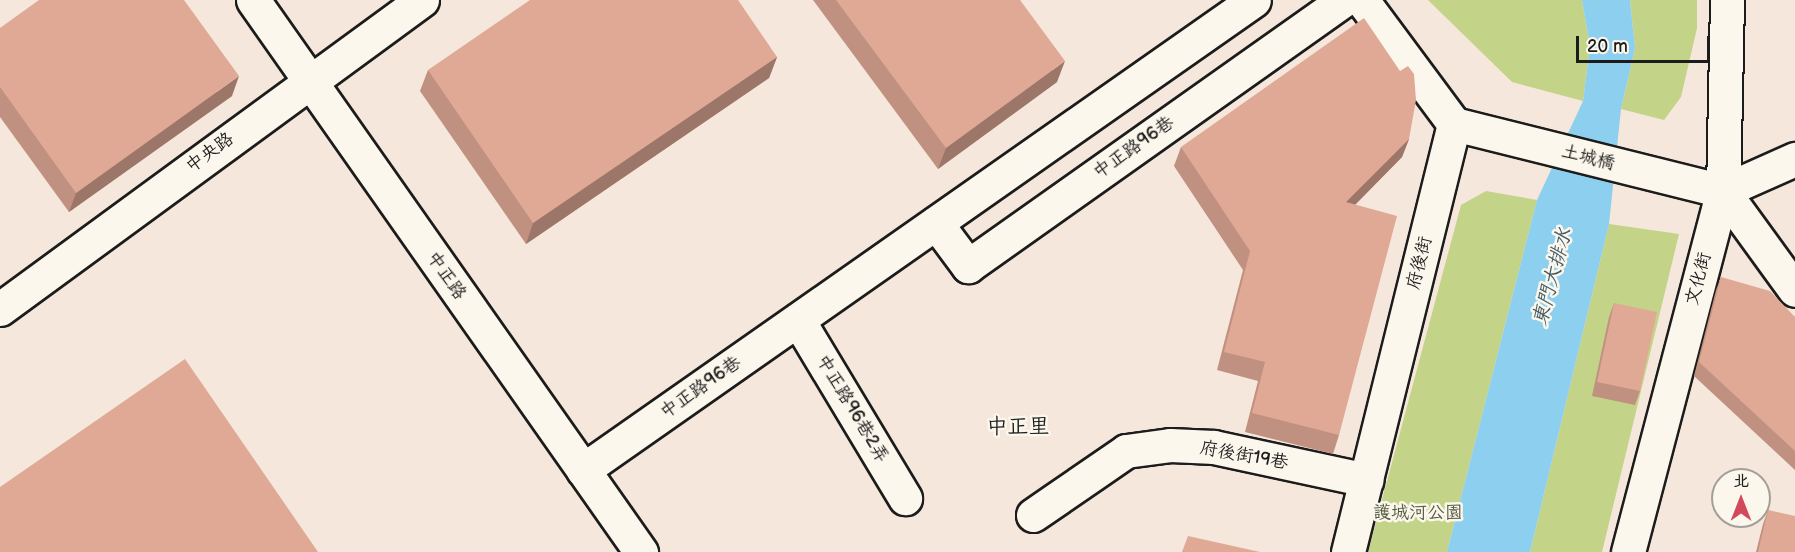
<!DOCTYPE html>
<meta charset="utf-8">
<style>
body{margin:0}
#map{position:relative;width:1795px;height:552px;overflow:hidden;background:#f5e7db;font-family:"Balsamiq Sans","LXGW WenKai TC",sans-serif}
div>[style]{position:absolute}
[style*='--x']{left:calc(var(--x)*1px);top:calc(var(--y)*1px);width:calc(var(--w)*1px);rotate:calc(var(--a)*1deg)}
.green>*{inset:0;background:#c3d387}
.water>*{inset:0;background:#8dcfee}
.roads{filter:drop-shadow(2px 0 #1c1c1c) drop-shadow(-2px 0 #1c1c1c) drop-shadow(0 2px #1c1c1c) drop-shadow(0 -2px #1c1c1c)}
.minor>*{height:33px;margin:-16.5px;padding:0 16.5px;transform-origin:16.5px;border-radius:16.5px;background:#fbf7ec}
.wall>*{inset:0;background:#c09180}
.shaded-wall>*{inset:0;background:#9c7668}
.building>*{inset:0;background:#dfa995}
span{translate:-50% -50%;white-space:nowrap;text-align:center;line-height:1.15;-webkit-text-stroke:5px #fbf7ec;paint-order:stroke}
.street-label{font-size:18px;color:#1c1c1c}
.park-label{font-size:18px;color:#565c41}
.water-label{font-size:20px;color:#445b66;font-style:italic}
.quarter-label{font-size:21px;color:#1c1c1c}
.north{position:absolute;left:1711px;top:468px;width:60px;height:60px;box-sizing:border-box;background:#fbf7ec;border:2px solid #a29f99;border-radius:50%;rotate:0deg;font-size:16px;font-weight:700;line-height:24px;text-align:center;color:#1c1c1c}
.north::after{content:'';display:block;margin:auto;width:21px;height:27px;background:#d1495b;clip-path:polygon(50% 0,100% 100%,50% 72%,0 100%)}
.scale{position:absolute;left:1576px;top:36px;width:134px;height:27px;box-sizing:border-box;border:3px solid #1c1c1c;border-top:0;padding-left:8px;font-size:18px;line-height:21px;white-space:nowrap;color:#1c1c1c;-webkit-text-stroke:4px #fbf7ec;paint-order:stroke}
</style>
<div id="map">
<div class="green">
<i style="clip-path:polygon(1428px 0,1582px 0,1590px 46px,1583px 101px,1512px 82px)"></i>
<i style="clip-path:polygon(1630px 0,1697px 0,1697px 28px,1681px 97px,1664px 120px,1621px 109px,1635px 48px)"></i>
<i style="clip-path:polygon(1486px 191px,1537px 200px,1447px 552px,1368px 552px,1461px 205px)"></i>
<i style="clip-path:polygon(1609px 224px,1679px 234px,1602px 552px,1530px 552px)"></i>
</div>
<div class="water">
<i style="clip-path:polygon(1582px 0,1630px 0,1635px 48px,1621px 109px,1609px 224px,1530px 552px,1447px 552px,1537px 200px,1583px 101px,1590px 46px)"></i>
</div>
<div class="roads">
<div class="minor">
<i style="--x:253;--y:0;--w:675;--a:54.9"></i>
<i style="--x:1454;--y:124;--w:277;--a:14"></i>
<i style="--x:1723;--y:191;--w:122;--a:54"></i>
<i style="--x:1723;--y:191;--w:79;--a:-24"></i>
<i style="--x:936;--y:223;--w:54;--a:53.3"></i>
<i style="--x:968;--y:266;--w:461;--a:-35.3"></i>
<i style="--x:0;--y:309;--w:523;--a:-36.21"></i>
<i style="--x:798;--y:320;--w:208;--a:59"></i>
<i style="--x:583;--y:470;--w:819;--a:-35.01"></i>
<i style="--x:1033;--y:515;--w:113;--a:-34.5"></i>
<i style="--x:1126;--y:451;--w:44;--a:-7.8"></i>
<i style="--x:1170;--y:445;--w:44;--a:2.6"></i>
<i style="--x:1214;--y:447;--w:156;--a:12.2"></i>
<i style="--x:1348;--y:552;--w:441;--a:-76.1"></i>
<i style="--x:1454;--y:124;--w:154;--a:-126.6"></i>
<i style="--x:1628;--y:552;--w:373;--a:-75.3"></i>
<i style="--x:1723;--y:191;--w:191;--a:-88.8"></i>
</div>
</div>
<div class="wall">
<i style="clip-path:polygon(813px 0,1020px 0,1057px 82px,938px 169px)"></i>
<i style="clip-path:polygon(0 28px,232px 96px,69px 212px,0 117px)"></i>
<i style="clip-path:polygon(777px 57px,769px 78px,526px 244px,420px 91px,428px 70px)"></i>
<i style="clip-path:polygon(1409px 139px,1402px 157px,1355px 205px,1339px 435px,1333px 454px,1245px 432px,1258px 381px,1217px 370px,1243px 270px,1174px 166px,1181px 147px)"></i>
<i style="clip-path:polygon(1721px 277px,1795px 317px,1795px 470px,1694px 376px,1716px 290px)"></i>
<i style="clip-path:polygon(1614px 303px,1640px 391px,1635px 405px,1592px 396px,1609px 317px)"></i>
<i style="clip-path:polygon(1768px 510px,1795px 552px,1756px 552px,1763px 524px)"></i>
</div>
<div class="shaded-wall">
<i style="clip-path:polygon(777px 57px,769px 78px,526px 244px,533px 223px)"></i>
<i style="clip-path:polygon(1065px 61px,1057px 82px,938px 169px,946px 148px)"></i>
<i style="clip-path:polygon(239px 76px,232px 96px,69px 212px,76px 193px)"></i>
<i style="clip-path:polygon(1409px 139px,1402px 157px,1339px 221px,1346px 202px)"></i>
</div>
<div class="building">
<i style="clip-path:polygon(39px 0,184px 0,239px 76px,76px 193px,0 87px,0 28px)"></i>
<i style="clip-path:polygon(530px 0,738px 0,777px 57px,533px 223px,428px 70px)"></i>
<i style="clip-path:polygon(836px 0,1020px 0,1065px 61px,946px 148px)"></i>
<i style="clip-path:polygon(1364px 18px,1400px 71px,1408px 66px,1414px 74px,1416px 100px,1409px 139px,1346px 202px,1397px 216px,1339px 435px,1252px 413px,1265px 362px,1224px 352px,1250px 251px,1181px 147px)"></i>
<i style="clip-path:polygon(1721px 277px,1770px 291px,1795px 317px,1795px 451px,1699px 362px)"></i>
<i style="clip-path:polygon(1614px 303px,1657px 312px,1640px 391px,1597px 382px)"></i>
<i style="clip-path:polygon(185px 359px,318px 552px,0 552px,0 487px)"></i>
<i style="clip-path:polygon(1768px 510px,1795px 516px,1795px 552px,1758px 552px)"></i>
<i style="clip-path:polygon(1188px 536px,1260px 552px,1182px 552px)"></i>
</div>
<div class="street-label">
<span style="left:1134px;top:148px;rotate:-35deg">中正路96巷</span>
<span style="left:210px;top:153px;rotate:-36deg">中央路</span>
<span style="left:1588px;top:158px;rotate:14deg">土城橋</span>
<span style="left:1420px;top:263px;rotate:-76deg">府後街</span>
<span style="left:446px;top:276px;rotate:55deg">中正路</span>
<span style="left:1699px;top:279px;rotate:-75deg">文化街</span>
<span style="left:701px;top:388px;rotate:-35deg">中正路96巷</span>
<span style="left:852px;top:409px;rotate:59deg">中正路96巷2弄</span>
<span style="left:1244px;top:456px;rotate:10deg">府後街19巷</span>
</div>
<div class="park-label">
<span style="left:1418px;top:513px">護城河公園</span>
</div>
<div class="water-label">
<span style="left:1553px;top:277px;rotate:-75deg">東門大排水</span>
</div>
<div class="quarter-label">
<span style="left:1018px;top:427px">中正里</span>
</div>
<div class="north">北</div>
<div class="scale">20 m</div>
</div>
